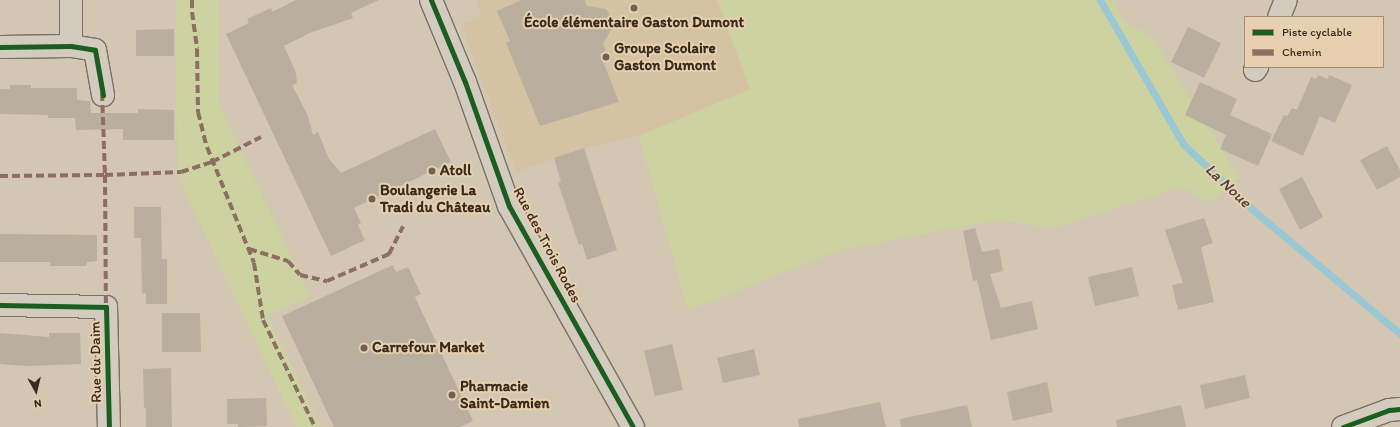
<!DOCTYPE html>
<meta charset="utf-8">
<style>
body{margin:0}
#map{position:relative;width:1400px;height:427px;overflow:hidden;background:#d3c6b2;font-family:Itim,sans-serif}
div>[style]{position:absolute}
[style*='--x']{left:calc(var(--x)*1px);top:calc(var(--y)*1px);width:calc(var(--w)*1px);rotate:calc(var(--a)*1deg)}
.built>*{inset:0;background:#d4c2a3}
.green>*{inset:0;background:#ccd2a0}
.stream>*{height:7px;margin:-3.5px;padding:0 3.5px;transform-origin:3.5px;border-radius:3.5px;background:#99c7d3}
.building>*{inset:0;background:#baaf9e}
.roads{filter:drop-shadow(1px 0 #7a7166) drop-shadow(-1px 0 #7a7166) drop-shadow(0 1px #7a7166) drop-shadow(0 -1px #7a7166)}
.minor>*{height:22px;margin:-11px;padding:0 11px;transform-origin:11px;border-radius:11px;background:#d4cbbf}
.quiet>*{height:4px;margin-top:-2px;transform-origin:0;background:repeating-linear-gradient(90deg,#8d6e63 0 8px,transparent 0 12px)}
.cycleway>*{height:5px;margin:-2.5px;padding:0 2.5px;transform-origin:2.5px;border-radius:2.5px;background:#1b5e20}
.dots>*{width:11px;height:11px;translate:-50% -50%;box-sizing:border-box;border:2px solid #e6d0af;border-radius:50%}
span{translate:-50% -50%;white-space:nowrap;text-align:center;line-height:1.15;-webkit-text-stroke:4px #e6d0af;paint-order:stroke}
.poi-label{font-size:15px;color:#3b2a1e;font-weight:700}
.left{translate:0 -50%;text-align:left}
.street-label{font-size:15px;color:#3b2a1e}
.water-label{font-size:16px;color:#45423b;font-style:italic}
.legend{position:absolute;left:1244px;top:16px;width:140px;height:52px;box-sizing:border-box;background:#e6d0af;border:1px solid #a28e75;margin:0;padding:5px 7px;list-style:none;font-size:12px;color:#3b2a1e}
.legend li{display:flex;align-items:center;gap:8px;height:20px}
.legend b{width:20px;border:1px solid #a28e75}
.north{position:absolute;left:16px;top:371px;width:40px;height:40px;-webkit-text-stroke:3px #e6d0af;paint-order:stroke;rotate:172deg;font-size:11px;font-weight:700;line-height:16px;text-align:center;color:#3b2a1e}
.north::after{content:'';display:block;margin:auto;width:14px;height:18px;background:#3b2a1e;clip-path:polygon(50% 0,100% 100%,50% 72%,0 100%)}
</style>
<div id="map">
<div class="built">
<i style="clip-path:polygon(476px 0,717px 0,750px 89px,639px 136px,584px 148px,516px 172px,461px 25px,482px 17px)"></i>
</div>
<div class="green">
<i style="clip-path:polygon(176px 0,219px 0,219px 104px,310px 297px,267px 315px,321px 427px,296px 427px,177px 175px)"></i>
<i style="clip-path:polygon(717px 0,1113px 0,1125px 22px,1152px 37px,1240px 178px,1208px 203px,1181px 187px,1053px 228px,998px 220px,840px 250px,688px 311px,639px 136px,750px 89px)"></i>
</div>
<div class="stream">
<i style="--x:1100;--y:0;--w:166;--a:60"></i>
<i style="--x:1183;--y:144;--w:96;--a:43.3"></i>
<i style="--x:1253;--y:210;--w:192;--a:40.1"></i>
</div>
<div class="building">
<i style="clip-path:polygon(296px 0,379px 0,351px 13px,353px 18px,310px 33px,284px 46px,296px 73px,297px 83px,292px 85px,308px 116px,313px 135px,318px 132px,329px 159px,341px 173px,435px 129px,451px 162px,354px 208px,361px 223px,358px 225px,365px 240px,331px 256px,226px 34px,249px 23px,247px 19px,271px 8px,272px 12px)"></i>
<i style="clip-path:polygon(522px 0,585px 0,587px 6px,606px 9px,613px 20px,613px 26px,603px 44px,606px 51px,600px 54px,619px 102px,540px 126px,506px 43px,510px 41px,497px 11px)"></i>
<i style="clip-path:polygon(1188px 27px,1221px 43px,1204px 78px,1171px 62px)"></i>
<i style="clip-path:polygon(174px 29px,174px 56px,136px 56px,136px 30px)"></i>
<i style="clip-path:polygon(1318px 75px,1328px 79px,1329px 75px,1352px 85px,1335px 123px,1320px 116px,1303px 156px,1271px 141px,1284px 115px,1287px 116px,1292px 108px,1297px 110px,1311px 77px,1316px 79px)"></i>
<i style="clip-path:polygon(1200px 82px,1237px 99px,1230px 115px,1272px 134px,1258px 166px,1220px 149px,1226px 135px,1185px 115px)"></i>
<i style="clip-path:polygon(10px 85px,31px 85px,31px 88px,77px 88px,77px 100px,90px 101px,91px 113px,138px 113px,138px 109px,174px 110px,174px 140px,123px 140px,123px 129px,76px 130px,75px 118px,48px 118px,48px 115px,0 114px,0 89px,10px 89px)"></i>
<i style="clip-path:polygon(1387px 146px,1400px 170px,1400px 177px,1377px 190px,1360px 160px)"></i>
<i style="clip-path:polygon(584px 148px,617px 250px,587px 260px,582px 244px,579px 245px,558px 183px,561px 182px,554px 158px)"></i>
<i style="clip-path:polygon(1302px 177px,1323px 217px,1300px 230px,1279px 189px)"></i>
<i style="clip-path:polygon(134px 207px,161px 207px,162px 259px,167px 259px,167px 304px,146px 304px,146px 293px,142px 294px,141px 238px,134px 238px)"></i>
<i style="clip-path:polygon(1204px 218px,1213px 243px,1201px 247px,1214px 302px,1178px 310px,1172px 285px,1183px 283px,1165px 230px)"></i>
<i style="clip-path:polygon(975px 228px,982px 252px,999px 249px,1003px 271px,990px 274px,1001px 308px,1032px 301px,1038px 329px,991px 340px,977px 280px,973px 281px,963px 231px)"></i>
<i style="clip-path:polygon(0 234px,97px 235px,97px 261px,87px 262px,86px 266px,50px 266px,50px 262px,0 262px)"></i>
<i style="clip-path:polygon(393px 265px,396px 272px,408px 267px,421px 294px,415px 297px,473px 421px,460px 427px,334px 427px,282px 316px)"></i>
<i style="clip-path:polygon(1132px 267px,1139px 296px,1095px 306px,1088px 277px)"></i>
<i style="clip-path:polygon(162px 313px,200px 313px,201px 352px,162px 352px)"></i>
<i style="clip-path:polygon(0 333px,49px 337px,49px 333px,80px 333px,81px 364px,28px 366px,0 364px)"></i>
<i style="clip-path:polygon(672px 344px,683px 390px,655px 396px,644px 351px)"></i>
<i style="clip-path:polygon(754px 349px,760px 375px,723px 383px,717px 358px)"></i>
<i style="clip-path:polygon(171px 368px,172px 427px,146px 427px,146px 408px,144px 408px,143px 369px)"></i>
<i style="clip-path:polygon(1245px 375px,1250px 398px,1205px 409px,1200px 385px)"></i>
<i style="clip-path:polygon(1047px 382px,1053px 412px,1013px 421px,1007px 392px)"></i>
<i style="clip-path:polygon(266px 398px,267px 426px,238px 427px,238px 424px,227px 424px,227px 399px)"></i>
<i style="clip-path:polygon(880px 402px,886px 427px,799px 427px,798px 419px)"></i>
<i style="clip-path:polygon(967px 405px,972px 427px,901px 427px,900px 419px)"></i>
<i style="clip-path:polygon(1181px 405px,1186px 427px,1117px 427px,1116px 420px)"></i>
</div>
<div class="roads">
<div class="minor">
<i style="--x:71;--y:0;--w:46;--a:90"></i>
<i style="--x:431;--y:0;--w:89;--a:67.5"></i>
<i style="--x:465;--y:82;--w:132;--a:70.5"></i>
<i style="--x:509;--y:206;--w:253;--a:60.7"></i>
<i style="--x:1279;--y:17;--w:18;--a:-68"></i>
<i style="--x:0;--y:47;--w:71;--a:-0.8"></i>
<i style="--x:71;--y:46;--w:24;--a:9"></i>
<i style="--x:95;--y:50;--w:46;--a:79.9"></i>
<i style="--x:1255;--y:70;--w:4;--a:-56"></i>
<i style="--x:0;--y:305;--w:106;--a:1.1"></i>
<i style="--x:106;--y:307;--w:120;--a:88.6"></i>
<i style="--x:1343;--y:427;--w:49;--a:-20.3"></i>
<i style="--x:1389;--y:410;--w:11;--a:-5"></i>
</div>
</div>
<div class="quiet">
<i style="--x:192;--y:0;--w:12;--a:90"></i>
<i style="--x:192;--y:12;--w:37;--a:82"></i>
<i style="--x:197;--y:49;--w:63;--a:89.1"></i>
<i style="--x:198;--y:112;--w:36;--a:76"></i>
<i style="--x:207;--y:147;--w:125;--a:67.9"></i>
<i style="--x:254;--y:263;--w:58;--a:81"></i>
<i style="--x:263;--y:320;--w:119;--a:64.1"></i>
<i style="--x:102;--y:93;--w:82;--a:87.9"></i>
<i style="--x:105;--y:175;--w:132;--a:89.6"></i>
<i style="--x:0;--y:176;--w:105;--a:-0.5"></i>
<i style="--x:105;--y:175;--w:76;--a:-2.3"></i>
<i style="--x:181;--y:172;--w:33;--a:-18"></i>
<i style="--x:212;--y:162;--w:55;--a:-27"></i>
<i style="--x:249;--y:249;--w:41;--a:17.1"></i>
<i style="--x:288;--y:261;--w:18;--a:49"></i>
<i style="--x:300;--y:275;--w:28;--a:13"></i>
<i style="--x:327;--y:281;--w:68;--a:-23.5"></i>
<i style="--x:389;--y:254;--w:31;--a:-63"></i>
</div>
<div class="cycleway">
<i style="--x:431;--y:0;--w:89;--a:67.5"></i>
<i style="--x:465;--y:82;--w:132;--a:70.5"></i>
<i style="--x:509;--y:206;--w:253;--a:60.7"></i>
<i style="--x:0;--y:47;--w:71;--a:-0.8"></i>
<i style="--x:71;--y:46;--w:24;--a:9"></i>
<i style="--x:95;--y:50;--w:46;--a:79.9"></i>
<i style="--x:0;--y:305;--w:106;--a:1.1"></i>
<i style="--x:106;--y:307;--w:120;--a:88.6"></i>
<i style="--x:1343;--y:427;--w:49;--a:-20.3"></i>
<i style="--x:1389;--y:410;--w:11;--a:-5"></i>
</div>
<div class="dots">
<i style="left:634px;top:8px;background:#706152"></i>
<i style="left:606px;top:57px;background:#706152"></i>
<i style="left:432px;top:171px;background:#706152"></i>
<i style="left:372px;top:199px;background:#706152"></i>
<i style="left:364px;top:348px;background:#706152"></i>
<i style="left:452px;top:395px;background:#706152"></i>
</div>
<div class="poi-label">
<span style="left:634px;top:23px">École élémentaire Gaston Dumont</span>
<span class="left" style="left:614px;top:57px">Groupe Scolaire<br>Gaston Dumont</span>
<span class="left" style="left:440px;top:171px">Atoll</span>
<span class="left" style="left:380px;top:199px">Boulangerie La<br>Tradi du Château</span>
<span class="left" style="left:372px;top:348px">Carrefour Market</span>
<span class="left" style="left:460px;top:395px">Pharmacie<br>Saint-Damien</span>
</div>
<div class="street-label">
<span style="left:547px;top:245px;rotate:62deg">Rue des Trois Rodes</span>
<span style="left:96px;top:362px;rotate:-91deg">Rue du Daim</span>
</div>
<div class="water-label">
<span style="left:1228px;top:186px;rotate:43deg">La Noue</span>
</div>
<ul class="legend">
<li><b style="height:5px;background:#1b5e20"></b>Piste cyclable</li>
<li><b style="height:5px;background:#8d6e63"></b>Chemin</li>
</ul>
<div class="north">N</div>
</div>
